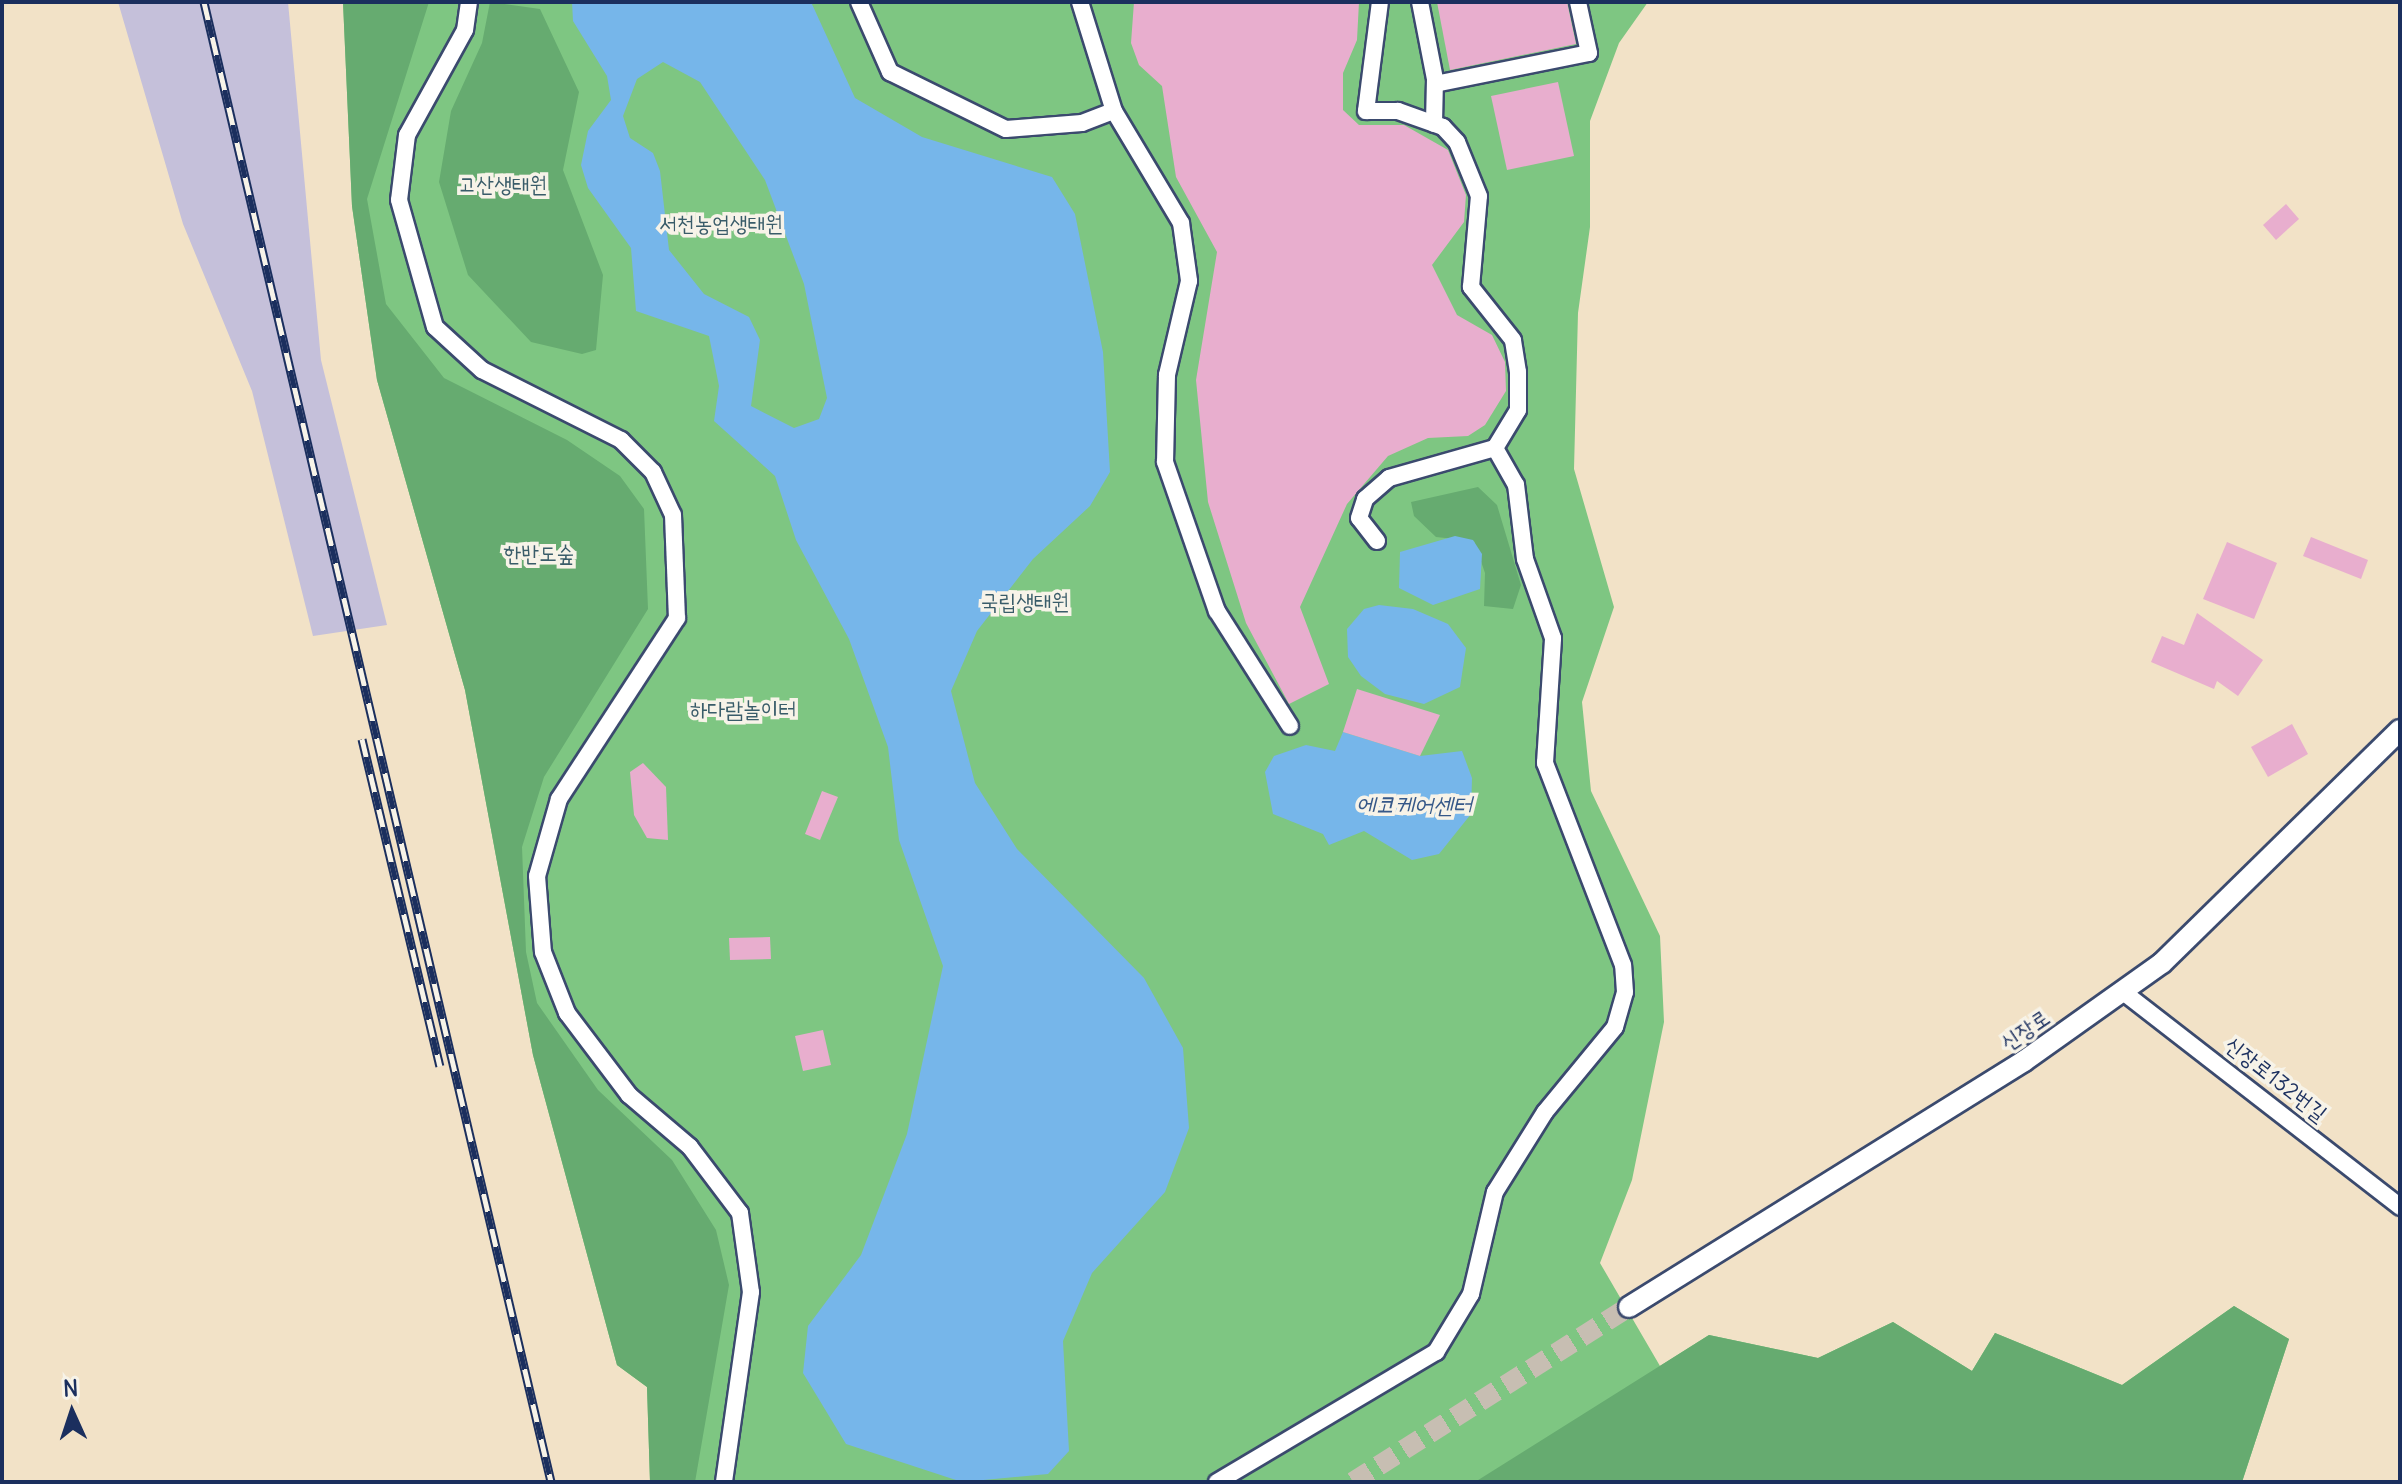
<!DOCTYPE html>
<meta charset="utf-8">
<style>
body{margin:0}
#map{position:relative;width:2402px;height:1484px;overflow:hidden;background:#f2e2c7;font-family:Delius,"Poor Story",sans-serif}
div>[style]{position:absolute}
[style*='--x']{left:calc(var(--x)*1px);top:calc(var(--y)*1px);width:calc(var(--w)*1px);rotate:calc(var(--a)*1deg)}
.industrial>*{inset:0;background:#c5c0da}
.green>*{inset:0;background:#7ec682}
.forest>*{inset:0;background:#66ab70}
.water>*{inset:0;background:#76b6ea}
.building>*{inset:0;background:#e8aece}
.tertiary-tunnel>*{height:20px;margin-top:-10px;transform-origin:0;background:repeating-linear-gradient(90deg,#c7beb2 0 20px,transparent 0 30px)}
.roads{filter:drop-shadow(2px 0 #3b4a6e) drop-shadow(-2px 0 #3b4a6e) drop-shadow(0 2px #3b4a6e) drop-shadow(0 -2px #3b4a6e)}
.minor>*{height:16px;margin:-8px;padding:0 8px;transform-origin:8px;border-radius:8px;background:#fff}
.tertiary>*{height:20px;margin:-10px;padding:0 10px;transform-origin:10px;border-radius:10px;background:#fff}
.rail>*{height:9px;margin-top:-4.5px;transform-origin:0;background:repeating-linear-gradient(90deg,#f7f3e8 0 18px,#1b2f5e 0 36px);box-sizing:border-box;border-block:2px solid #1b2f5e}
span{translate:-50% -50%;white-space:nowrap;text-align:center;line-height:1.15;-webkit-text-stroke:7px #f7f3e8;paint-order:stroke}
.park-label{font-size:22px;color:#395c69}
.street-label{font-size:22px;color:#1b2f5e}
.water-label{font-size:24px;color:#365888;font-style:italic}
.frame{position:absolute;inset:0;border:4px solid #1b2f5e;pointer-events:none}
.north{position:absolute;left:32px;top:1372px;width:80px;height:80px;-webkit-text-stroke:6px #f7f3e8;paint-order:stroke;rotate:357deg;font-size:22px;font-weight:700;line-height:32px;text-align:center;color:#1b2f5e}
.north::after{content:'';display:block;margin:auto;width:28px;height:36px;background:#1b2f5e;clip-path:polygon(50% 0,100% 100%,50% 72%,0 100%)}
</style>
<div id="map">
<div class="industrial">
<i style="clip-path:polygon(118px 2px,288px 2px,321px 360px,387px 625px,313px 636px,252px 391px,183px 224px)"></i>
</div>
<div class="green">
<i style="clip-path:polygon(343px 2px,1648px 2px,1619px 43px,1590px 121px,1590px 227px,1578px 313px,1574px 469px,1614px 607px,1582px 702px,1591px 791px,1660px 936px,1664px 1022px,1632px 1180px,1600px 1263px,1660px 1366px,1709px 1335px,1818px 1358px,1893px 1322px,1972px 1371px,1995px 1333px,2122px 1385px,2234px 1306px,2289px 1339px,2242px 1482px,650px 1482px,647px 1387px,617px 1365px,533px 1055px,465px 690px,377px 380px,352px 206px)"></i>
</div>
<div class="forest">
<i style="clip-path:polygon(343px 2px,429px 2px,367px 199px,386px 304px,444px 378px,567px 440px,620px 476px,644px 509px,648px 609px,544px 777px,522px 847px,526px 952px,537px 1003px,598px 1090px,672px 1160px,716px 1230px,729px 1285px,695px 1482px,650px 1482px,647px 1387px,617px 1365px,533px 1055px,465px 690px,377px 380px,352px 206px)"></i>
<i style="clip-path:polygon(490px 2px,540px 9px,579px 92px,563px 170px,603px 275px,596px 350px,582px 354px,531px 342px,468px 275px,439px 182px,451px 111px,482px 43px)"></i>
<i style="clip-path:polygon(1478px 487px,1497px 505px,1521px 585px,1513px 609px,1484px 606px,1485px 573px,1474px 541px,1436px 537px,1414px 516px,1411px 502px)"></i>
<i style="clip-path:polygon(2234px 1306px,2289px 1339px,2242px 1482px,1475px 1482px,1709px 1335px,1818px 1358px,1893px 1322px,1972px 1371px,1995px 1333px,2122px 1385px)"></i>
</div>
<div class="water">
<i style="clip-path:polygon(evenodd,572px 2px,811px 2px,855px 98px,922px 137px,1052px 177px,1075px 214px,1103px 352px,1110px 472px,1090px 506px,1033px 559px,977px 631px,951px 691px,975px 783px,1017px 849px,1144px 978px,1183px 1048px,1189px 1128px,1165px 1192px,1092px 1273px,1063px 1341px,1069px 1451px,1048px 1474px,962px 1482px,846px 1444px,803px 1373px,808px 1326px,861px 1255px,907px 1134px,943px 966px,899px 840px,888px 747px,849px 639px,796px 540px,775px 476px,714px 421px,719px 386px,709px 336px,636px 311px,631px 248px,588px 188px,581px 165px,588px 131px,611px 100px,607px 76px,573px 21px,572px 2px,663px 62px,700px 82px,765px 180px,804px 284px,827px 398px,819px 419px,794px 428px,751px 406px,760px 340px,749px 317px,704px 294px,669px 250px,660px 171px,653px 153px,630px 138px,623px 116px,637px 79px,663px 62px)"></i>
<i style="clip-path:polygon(1455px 536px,1473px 540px,1482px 554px,1480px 589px,1433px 605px,1399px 588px,1400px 552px)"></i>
<i style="clip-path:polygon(1379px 605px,1413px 609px,1448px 624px,1466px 648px,1460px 687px,1424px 704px,1385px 694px,1361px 676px,1348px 657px,1347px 629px,1364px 609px)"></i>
<i style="clip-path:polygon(1343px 732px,1420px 756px,1462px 751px,1472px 778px,1471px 814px,1439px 854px,1412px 860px,1364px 831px,1329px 845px,1323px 834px,1273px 814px,1265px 772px,1274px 756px,1306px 745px,1335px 751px)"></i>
</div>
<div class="building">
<i style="clip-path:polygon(1134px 2px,1359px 2px,1357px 40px,1343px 73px,1343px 110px,1359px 125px,1404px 125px,1448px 150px,1466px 195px,1464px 222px,1432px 265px,1457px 315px,1492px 335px,1505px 362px,1506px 391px,1485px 425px,1468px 436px,1428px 438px,1388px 456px,1347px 504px,1300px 607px,1329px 684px,1289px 704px,1246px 623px,1208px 502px,1196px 380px,1217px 252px,1176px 177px,1162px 86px,1139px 65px,1131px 43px)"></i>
<i style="clip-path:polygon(1437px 2px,1567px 2px,1576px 44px,1450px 70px)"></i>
<i style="clip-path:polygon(1558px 82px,1574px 156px,1507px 170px,1491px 96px)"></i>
<i style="clip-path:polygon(2286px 204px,2299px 219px,2276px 240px,2263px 225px)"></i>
<i style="clip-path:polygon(2311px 537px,2368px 560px,2361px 579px,2303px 556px)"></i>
<i style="clip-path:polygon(2227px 542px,2277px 563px,2254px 619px,2203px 599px)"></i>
<i style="clip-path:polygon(2197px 613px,2263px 660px,2238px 696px,2217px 681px,2214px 689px,2151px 662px,2162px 636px,2184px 645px)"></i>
<i style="clip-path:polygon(1357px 689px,1440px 715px,1420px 756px,1343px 732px)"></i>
<i style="clip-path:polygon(2292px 724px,2308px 754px,2268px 777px,2251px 747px)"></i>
<i style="clip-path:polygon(643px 763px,666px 787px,668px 840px,647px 838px,634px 815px,630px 772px)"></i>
<i style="clip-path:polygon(822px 791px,838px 797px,820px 840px,805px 834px)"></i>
<i style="clip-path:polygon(770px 937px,771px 959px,730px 960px,729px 938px)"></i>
<i style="clip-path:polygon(823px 1030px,831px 1065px,803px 1071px,795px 1036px)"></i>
</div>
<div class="tertiary-tunnel">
<i style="--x:1353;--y:1482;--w:327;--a:-32.4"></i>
</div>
<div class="roads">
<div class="minor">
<i style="--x:469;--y:2;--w:28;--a:98"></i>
<i style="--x:465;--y:30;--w:120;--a:118.9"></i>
<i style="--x:407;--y:135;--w:65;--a:97"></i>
<i style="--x:399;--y:200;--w:132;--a:74.2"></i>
<i style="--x:435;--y:327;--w:64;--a:42.5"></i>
<i style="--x:482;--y:370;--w:156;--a:26.7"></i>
<i style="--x:621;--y:440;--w:45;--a:45"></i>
<i style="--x:653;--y:472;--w:47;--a:65.1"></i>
<i style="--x:673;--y:515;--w:103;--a:87.8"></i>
<i style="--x:677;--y:618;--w:216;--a:123.1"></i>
<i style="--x:559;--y:799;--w:80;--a:105.9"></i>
<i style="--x:537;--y:876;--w:76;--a:85.5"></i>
<i style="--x:543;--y:952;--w:66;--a:68.5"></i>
<i style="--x:567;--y:1013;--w:103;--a:52.9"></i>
<i style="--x:629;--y:1095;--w:80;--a:40.4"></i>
<i style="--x:690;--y:1147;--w:83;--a:52.9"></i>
<i style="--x:740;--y:1213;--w:80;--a:82.1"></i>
<i style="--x:751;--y:1292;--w:192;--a:98.1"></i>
<i style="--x:859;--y:2;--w:77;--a:66.1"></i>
<i style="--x:890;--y:72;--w:129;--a:26.2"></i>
<i style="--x:1006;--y:129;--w:76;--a:-4.5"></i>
<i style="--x:1082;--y:123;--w:34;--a:-21"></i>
<i style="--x:1080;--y:2;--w:114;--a:72.7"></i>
<i style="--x:1114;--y:111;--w:131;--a:59.1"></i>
<i style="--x:1181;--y:223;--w:59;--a:82.1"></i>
<i style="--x:1189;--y:281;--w:97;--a:103.2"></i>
<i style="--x:1167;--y:375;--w:87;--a:91.3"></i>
<i style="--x:1165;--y:462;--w:158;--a:70.8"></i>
<i style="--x:1217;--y:611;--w:136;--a:57.6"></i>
<i style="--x:1420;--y:2;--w:78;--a:79"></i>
<i style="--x:1435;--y:79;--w:45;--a:91.3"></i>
<i style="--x:1435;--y:84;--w:157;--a:-11.4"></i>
<i style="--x:1589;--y:53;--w:52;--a:-102.2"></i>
<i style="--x:1377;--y:541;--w:29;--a:-128"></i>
<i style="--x:1359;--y:518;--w:20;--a:-72"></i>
<i style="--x:1365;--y:499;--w:32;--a:-41"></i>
<i style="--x:1389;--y:478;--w:110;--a:-15.8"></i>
<i style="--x:1495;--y:448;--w:44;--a:-58.8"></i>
<i style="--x:1518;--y:410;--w:38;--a:-90"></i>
<i style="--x:1518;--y:372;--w:32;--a:-99"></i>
<i style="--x:1513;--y:340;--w:68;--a:-128.4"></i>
<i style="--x:1471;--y:287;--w:91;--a:-85"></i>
<i style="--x:1479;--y:196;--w:58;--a:-112.2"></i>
<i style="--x:1457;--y:142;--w:21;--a:-133"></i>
<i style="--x:1443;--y:127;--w:48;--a:-160.4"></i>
<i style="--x:1398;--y:111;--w:32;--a:180"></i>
<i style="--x:1366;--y:111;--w:110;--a:-82.7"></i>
<i style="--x:2122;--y:991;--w:352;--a:37.8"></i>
<i style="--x:1217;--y:1482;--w:255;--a:-30.7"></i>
<i style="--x:1436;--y:1352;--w:68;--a:-58.9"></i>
<i style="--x:1471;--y:1294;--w:105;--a:-76.8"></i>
<i style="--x:1495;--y:1192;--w:94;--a:-58"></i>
<i style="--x:1545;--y:1112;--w:110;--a:-50.5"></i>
<i style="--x:1615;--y:1027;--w:36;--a:-74"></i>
<i style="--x:1625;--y:992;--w:27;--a:-94"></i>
<i style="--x:1623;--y:965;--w:217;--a:-111.1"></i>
<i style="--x:1545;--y:763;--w:125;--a:-86.3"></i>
<i style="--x:1553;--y:638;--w:84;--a:-109.5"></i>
<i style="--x:1525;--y:559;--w:75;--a:-96.9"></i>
<i style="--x:1516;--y:485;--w:43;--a:-119.6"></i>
</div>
<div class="tertiary">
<i style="--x:1629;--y:1307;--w:465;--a:-31.9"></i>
<i style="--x:2024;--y:1061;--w:169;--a:-35.4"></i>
<i style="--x:2162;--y:963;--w:333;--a:-44.4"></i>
</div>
</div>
<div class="rail">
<i style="--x:204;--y:2;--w:1520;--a:76.8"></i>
<i style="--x:362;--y:739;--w:336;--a:76.6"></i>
</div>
<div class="park-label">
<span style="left:503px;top:185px">고산생태원</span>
<span style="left:721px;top:224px">서천농업생태원</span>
<span style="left:539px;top:554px">한반도숲</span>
<span style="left:1025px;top:602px">국립생태원</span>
<span style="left:743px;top:710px">하다람놀이터</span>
</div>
<div class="street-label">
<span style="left:2025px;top:1030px;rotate:-34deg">신장로</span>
<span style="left:2276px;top:1079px;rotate:38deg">신장로132번길</span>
</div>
<div class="water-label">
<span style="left:1414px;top:805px">에코케어센터</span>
</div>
<div class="frame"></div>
<div class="north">N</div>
</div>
